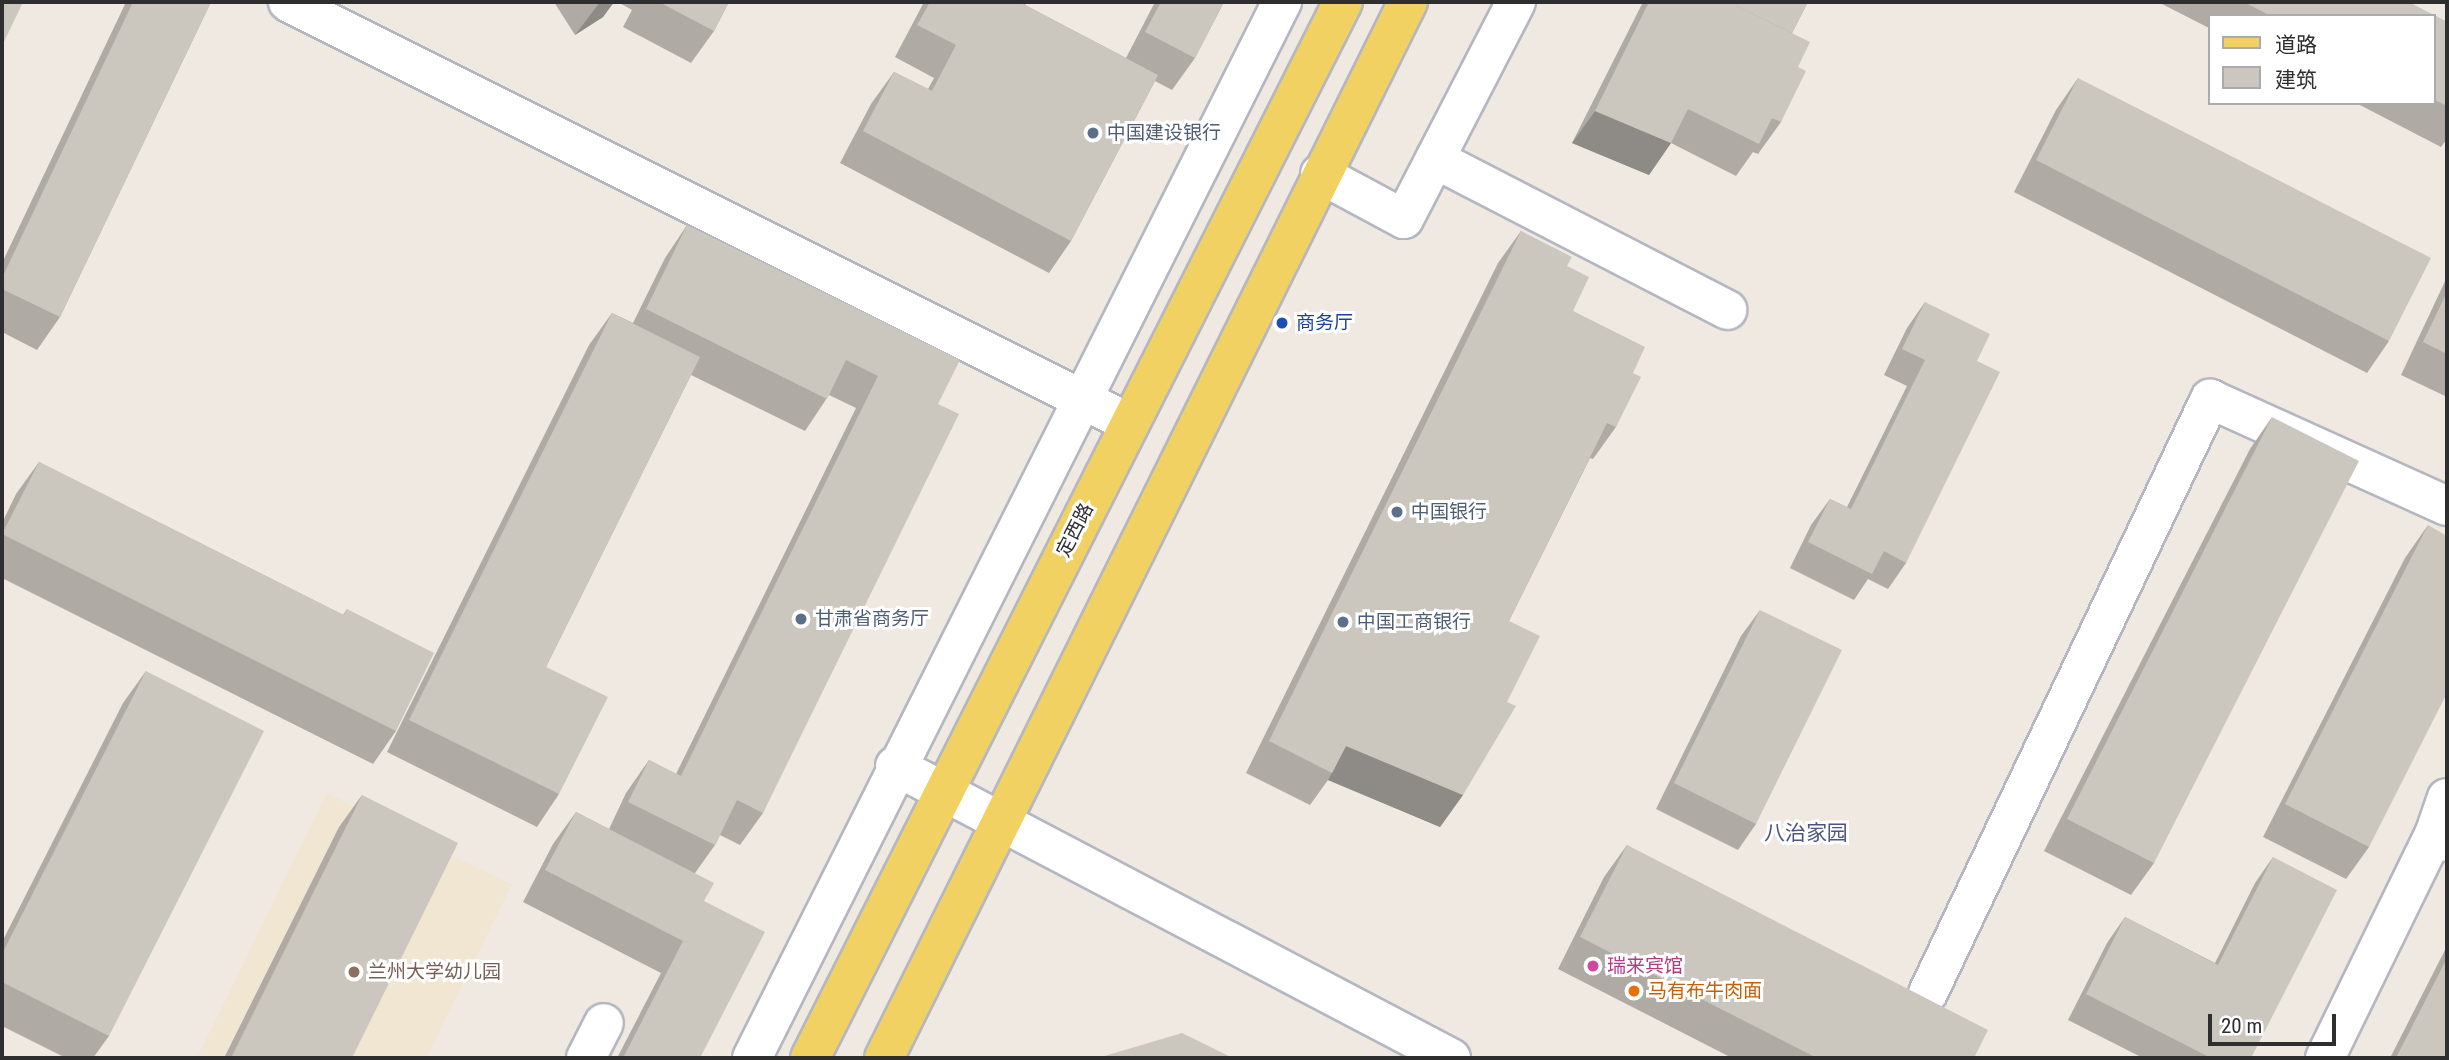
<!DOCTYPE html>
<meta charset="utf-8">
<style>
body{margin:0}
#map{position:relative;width:2449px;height:1060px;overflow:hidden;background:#efe9e1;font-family:"Roboto Condensed","Noto Sans SC",sans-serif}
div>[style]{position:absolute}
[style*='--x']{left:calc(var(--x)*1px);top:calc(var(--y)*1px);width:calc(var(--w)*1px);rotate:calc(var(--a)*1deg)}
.education>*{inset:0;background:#f0e6d1}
.roads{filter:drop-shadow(2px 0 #b4b7c1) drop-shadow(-2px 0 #b4b7c1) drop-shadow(0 2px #b4b7c1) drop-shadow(0 -2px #b4b7c1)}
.minor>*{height:38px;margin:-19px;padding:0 19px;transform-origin:19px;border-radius:19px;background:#fff}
.major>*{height:38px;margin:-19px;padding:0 19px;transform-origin:19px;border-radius:19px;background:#f2d163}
.wall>*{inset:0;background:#afaba4}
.shaded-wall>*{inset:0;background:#8e8b86}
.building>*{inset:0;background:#cbc7bf}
.dots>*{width:19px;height:19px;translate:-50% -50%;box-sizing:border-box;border:4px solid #fff;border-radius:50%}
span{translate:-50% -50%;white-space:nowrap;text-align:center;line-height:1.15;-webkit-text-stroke:6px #fff;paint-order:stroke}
.service-label{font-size:19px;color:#4e5e75}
.left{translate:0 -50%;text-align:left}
.transit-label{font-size:19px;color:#164399}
.street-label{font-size:19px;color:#2e2e2e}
.hotel-label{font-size:19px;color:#b23c85}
.education-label{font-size:19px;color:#785e54}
.food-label{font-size:19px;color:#c56008}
.neighbourhood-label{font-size:21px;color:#4d5680}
.frame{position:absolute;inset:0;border:4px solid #2e2e2e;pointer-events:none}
.legend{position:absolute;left:2208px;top:14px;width:228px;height:91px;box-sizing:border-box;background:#fff;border:2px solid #ababab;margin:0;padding:9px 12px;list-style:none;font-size:21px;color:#2e2e2e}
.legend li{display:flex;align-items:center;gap:14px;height:35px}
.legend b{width:35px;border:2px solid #ababab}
.scale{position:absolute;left:2208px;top:1014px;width:128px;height:32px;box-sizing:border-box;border:4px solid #2e2e2e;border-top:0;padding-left:9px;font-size:21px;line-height:24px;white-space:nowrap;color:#2e2e2e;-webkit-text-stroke:5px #fff;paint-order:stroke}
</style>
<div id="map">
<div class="education">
<i style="clip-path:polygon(327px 793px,512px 885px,426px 1058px,197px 1058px)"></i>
</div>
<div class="roads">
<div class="minor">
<i style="--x:288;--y:2;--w:940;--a:26.59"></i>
<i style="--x:1435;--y:159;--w:329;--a:27.3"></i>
<i style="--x:1320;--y:174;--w:95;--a:28.2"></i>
<i style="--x:1404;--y:219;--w:244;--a:-62.7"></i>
<i style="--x:895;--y:766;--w:628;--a:27.71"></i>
<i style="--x:2434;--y:835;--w:39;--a:-71"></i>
<i style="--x:1928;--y:993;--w:658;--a:-64.6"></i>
<i style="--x:2210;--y:399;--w:260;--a:24.3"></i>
<i style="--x:586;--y:1058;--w:39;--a:-63"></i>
<i style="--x:752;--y:1058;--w:1182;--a:-63.35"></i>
<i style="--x:2325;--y:1058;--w:248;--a:-64"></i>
<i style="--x:2434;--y:835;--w:15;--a:28"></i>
</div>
<div class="major">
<i style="--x:810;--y:1058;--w:1183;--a:-63.22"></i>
<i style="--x:884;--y:1058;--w:1179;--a:-63.61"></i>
</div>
</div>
<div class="wall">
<i style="clip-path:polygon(126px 2px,211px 2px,60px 317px,37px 350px,2px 332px,2px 263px)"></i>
<i style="clip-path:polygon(554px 2px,614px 2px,603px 17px,575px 35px)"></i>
<i style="clip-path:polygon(618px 2px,729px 2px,714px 31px,691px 63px,623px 27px,632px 10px)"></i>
<i style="clip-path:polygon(924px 2px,1027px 2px,1025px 5px,1126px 58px,1155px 2px,1224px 2px,1195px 58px,1172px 90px,1155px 81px,1071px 241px,1049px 273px,840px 163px,871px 104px,894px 72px,928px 89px,934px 78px,895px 57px)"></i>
<i style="clip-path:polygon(1643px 2px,1808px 2px,1792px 33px,1798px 67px,1781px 122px,1758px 154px,1753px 152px,1736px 176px,1671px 143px,1649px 175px,1572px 143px)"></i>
<i style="clip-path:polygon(2158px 2px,2408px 2px,2447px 22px,2447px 139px,2441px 147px,2356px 103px,2433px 103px,2433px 16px,2209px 16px,2209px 28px)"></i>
<i style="clip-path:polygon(2078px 78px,2389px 341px,2367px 373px,2014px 192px,2056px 110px)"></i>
<i style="clip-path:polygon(687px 225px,938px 404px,763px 813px,740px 845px,720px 835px,715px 845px,695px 873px,704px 901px,700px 1058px,617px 1058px,661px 973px,523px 902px,553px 844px,576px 812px,609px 829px,626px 793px,649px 760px,676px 774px,856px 408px,829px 395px,805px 431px,691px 375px,546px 667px,559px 794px,537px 827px,387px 752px,589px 345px,612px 313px,633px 323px,665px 258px)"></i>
<i style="clip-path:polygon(1521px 231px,1567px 266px,1573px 311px,1633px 373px,1616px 427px,1593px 459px,1590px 458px,1509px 621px,1463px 795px,1440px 827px,1328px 780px,1310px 805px,1246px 773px,1498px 263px)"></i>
<i style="clip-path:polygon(2447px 277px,2447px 397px,2401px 375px)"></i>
<i style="clip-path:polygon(1925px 302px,1977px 361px,1906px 563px,1888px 589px,1868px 579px,1854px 600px,1790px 568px,1811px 525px,1830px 499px,1847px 507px,1907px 386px,1884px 375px,1907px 328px)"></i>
<i style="clip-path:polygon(2272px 417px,2154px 863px,2131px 895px,2044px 851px,2250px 449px)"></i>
<i style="clip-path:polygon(39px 462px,343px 615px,347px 609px,396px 731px,373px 764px,2px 578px,2px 523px,16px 494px)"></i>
<i style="clip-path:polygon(2428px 525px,2369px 847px,2346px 879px,2263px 837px,2405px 558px)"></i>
<i style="clip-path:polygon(1760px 610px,1756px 824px,1738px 850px,1656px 809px,1741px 636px)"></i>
<i style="clip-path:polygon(146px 671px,109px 1036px,93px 1058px,66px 1058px,2px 1026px,2px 942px,123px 703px)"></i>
<i style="clip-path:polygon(362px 795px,352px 1058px,224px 1058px,339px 827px)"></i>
<i style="clip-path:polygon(1627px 845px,1974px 1058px,1732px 1058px,1558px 969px,1604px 877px)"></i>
<i style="clip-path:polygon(2273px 857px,2251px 1058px,2143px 1058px,2068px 1020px,2107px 943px,2125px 917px,2215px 963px,2255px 883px)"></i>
<i style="clip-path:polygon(2447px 946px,2447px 1058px,2390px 1058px)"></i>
</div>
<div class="shaded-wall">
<i style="clip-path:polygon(600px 2px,614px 2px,603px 17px,575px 35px)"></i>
<i style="clip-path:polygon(1595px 111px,1671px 143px,1649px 175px,1572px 143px)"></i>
<i style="clip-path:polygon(1346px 746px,1463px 795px,1440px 827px,1328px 780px,1332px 773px)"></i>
</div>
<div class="building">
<i style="clip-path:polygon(2px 2px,23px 2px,2px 46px)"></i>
<i style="clip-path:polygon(133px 2px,211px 2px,60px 317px,2px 289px,2px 278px)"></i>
<i style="clip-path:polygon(659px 2px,729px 2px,714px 31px)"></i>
<i style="clip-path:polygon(930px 2px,1019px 2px,1158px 75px,1071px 241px,863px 131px,894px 72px,932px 91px,956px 45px,917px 25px)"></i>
<i style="clip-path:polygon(1161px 2px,1224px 2px,1195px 58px,1145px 32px)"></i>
<i style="clip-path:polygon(1649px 2px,1739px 2px,1737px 6px,1810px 42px,1798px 67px,1806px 71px,1781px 122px,1772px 118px,1759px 144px,1688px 109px,1671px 143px,1595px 111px)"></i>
<i style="clip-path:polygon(1739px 2px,1808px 2px,1792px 33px,1737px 6px)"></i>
<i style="clip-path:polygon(2244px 2px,2408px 2px,2447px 22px,2447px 106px,2433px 99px,2433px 16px,2271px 16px)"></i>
<i style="clip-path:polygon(2078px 78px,2431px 258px,2389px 341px,2036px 160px)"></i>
<i style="clip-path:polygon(687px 225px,960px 360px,938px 404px,959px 414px,763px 813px,737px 800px,715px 845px,628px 802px,649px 760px,681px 776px,878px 376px,846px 360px,827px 399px,646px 309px)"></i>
<i style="clip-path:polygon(1521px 231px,1572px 257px,1567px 266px,1589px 277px,1573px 311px,1645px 347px,1633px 373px,1641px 377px,1616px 427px,1607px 423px,1509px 621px,1540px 636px,1507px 702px,1516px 706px,1463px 795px,1346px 746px,1332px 773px,1269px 741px)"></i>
<i style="clip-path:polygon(2447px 292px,2447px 354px,2423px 342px)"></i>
<i style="clip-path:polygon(1925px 302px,1990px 334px,1977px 361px,2000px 372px,1906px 563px,1884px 551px,1872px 574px,1808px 542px,1830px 499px,1851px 509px,1925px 360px,1902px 349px)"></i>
<i style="clip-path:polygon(612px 313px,700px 357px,546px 667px,608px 697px,559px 794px,409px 720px)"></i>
<i style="clip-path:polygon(2272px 417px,2359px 461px,2154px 863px,2067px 819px)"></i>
<i style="clip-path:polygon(39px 462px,344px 615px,347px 609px,434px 653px,396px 731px,2px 534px)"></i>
<i style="clip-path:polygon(2428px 525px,2447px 536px,2447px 693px,2369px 847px,2285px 804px)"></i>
<i style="clip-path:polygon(1760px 610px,1842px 650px,1756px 824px,1674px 783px)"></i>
<i style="clip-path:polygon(146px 671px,264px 731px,109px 1036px,2px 982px,2px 954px)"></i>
<i style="clip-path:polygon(362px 795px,458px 843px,352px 1058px,231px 1058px)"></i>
<i style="clip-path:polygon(576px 812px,714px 883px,704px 901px,765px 932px,700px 1058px,623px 1058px,683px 941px,545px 870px)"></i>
<i style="clip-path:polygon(1627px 845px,1988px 1030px,1974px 1058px,1817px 1058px,1580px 937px)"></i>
<i style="clip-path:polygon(2273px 857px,2337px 890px,2251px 1058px,2211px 1058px,2086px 994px,2125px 917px,2218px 965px)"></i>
<i style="clip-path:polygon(2447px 958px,2447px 1058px,2396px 1058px)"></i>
<i style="clip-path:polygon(1182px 1033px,1233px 1058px,1100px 1058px,1101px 1057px)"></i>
</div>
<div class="dots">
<i style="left:1093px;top:133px;background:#5c6f8a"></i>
<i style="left:1282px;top:323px;background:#1a4fb4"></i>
<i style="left:1397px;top:512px;background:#5c6f8a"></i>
<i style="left:801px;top:619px;background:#5c6f8a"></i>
<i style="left:1343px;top:622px;background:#5c6f8a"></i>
<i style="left:1593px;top:966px;background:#d1479c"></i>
<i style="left:354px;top:972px;background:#8d6e63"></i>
<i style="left:1634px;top:991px;background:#e8710a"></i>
</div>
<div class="service-label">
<span class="left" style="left:1107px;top:133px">中国建设银行</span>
<span class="left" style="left:1411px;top:512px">中国银行</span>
<span class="left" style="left:815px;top:619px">甘肃省商务厅</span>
<span class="left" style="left:1357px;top:622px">中国工商银行</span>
</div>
<div class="transit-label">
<span class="left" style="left:1296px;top:323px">商务厅</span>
</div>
<div class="street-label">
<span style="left:1075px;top:530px;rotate:-63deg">定西路</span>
</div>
<div class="hotel-label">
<span class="left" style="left:1607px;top:966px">瑞来宾馆</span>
</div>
<div class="education-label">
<span class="left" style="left:368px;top:972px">兰州大学幼儿园</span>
</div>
<div class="food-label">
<span class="left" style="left:1648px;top:991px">马有布牛肉面</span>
</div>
<div class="neighbourhood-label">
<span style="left:1806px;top:833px">八治家园</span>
</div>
<div class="frame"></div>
<ul class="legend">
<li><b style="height:9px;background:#f2d163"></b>道路</li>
<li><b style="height:19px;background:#cbc7bf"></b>建筑</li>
</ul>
<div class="scale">20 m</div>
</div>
